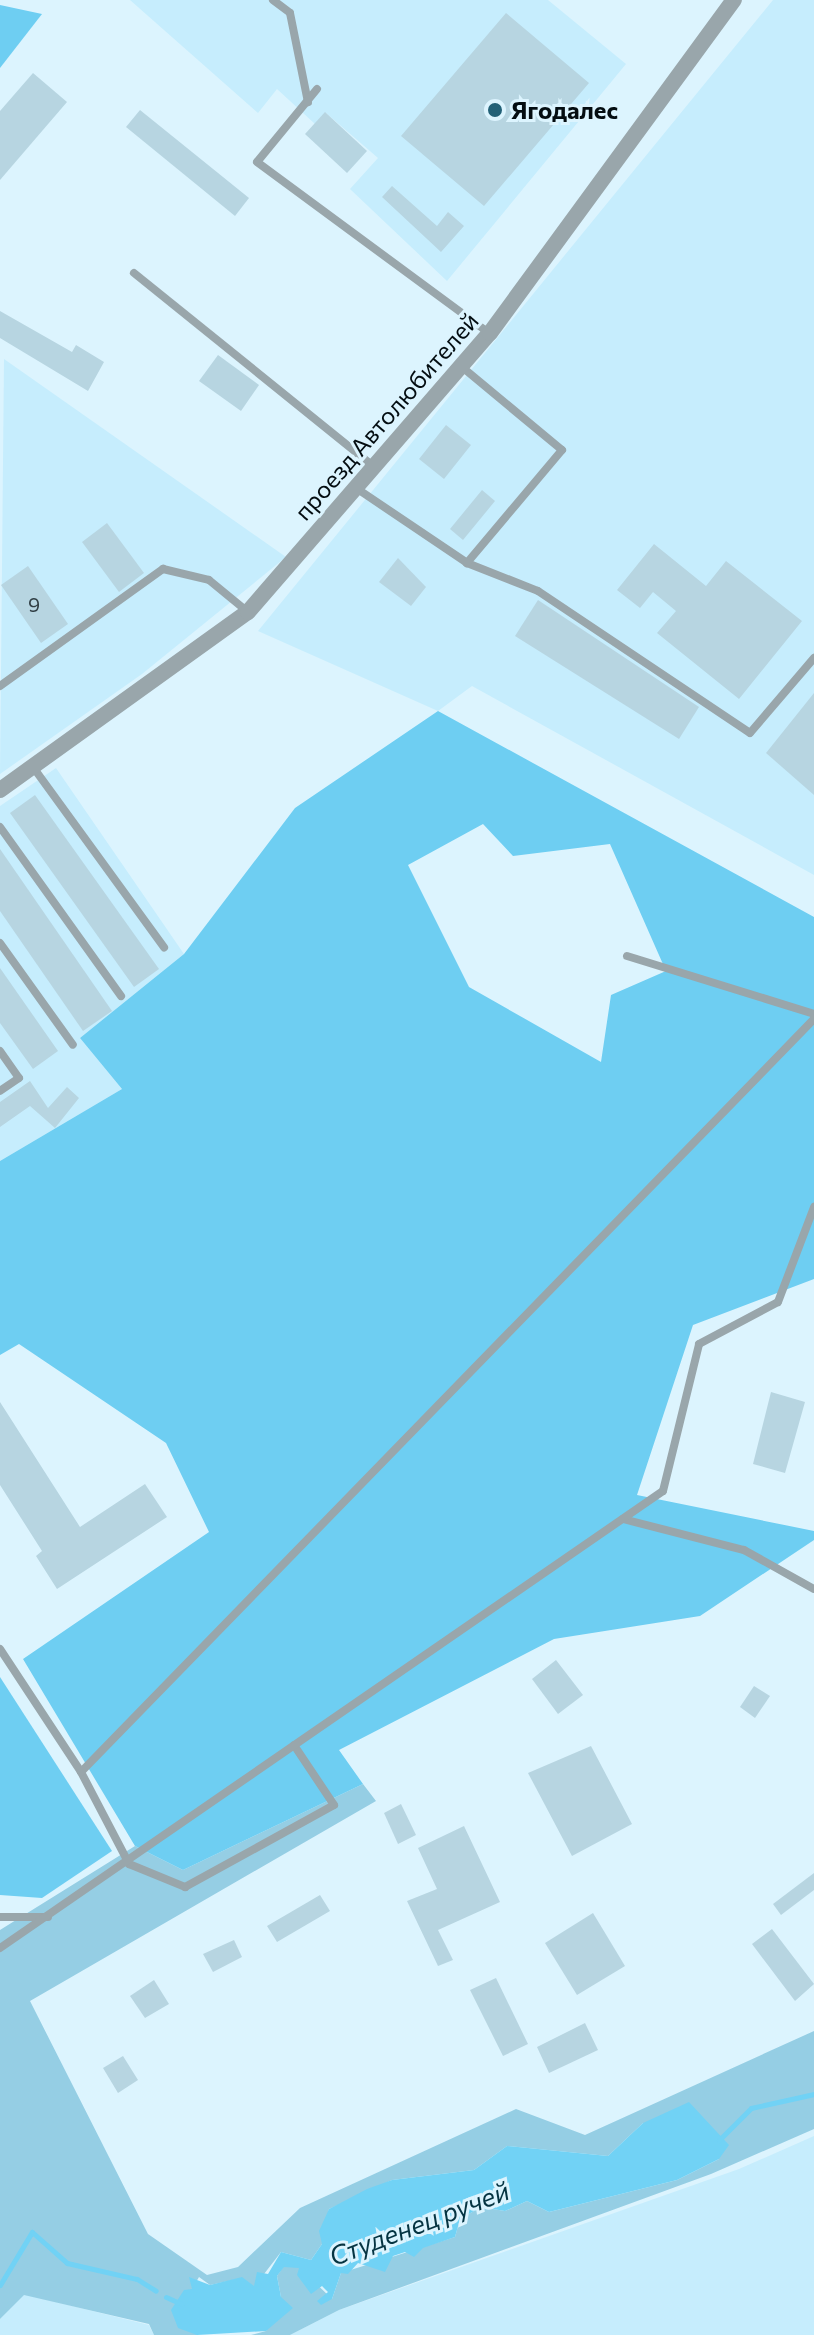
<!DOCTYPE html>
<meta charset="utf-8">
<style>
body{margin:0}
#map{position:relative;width:814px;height:2335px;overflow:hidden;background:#dcf4fe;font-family:Commissioner,sans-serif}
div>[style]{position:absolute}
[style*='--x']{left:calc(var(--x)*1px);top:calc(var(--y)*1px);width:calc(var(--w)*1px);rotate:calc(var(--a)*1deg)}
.built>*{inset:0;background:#c6edfd}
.green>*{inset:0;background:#95cee4}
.forest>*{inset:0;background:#6ecef2}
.water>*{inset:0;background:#71d2f5}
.stream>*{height:5px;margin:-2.5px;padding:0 2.5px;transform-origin:2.5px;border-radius:2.5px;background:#71d2f5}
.building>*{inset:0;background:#b7d5e1}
.service>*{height:8px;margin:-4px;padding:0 4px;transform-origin:4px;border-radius:4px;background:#99a6ab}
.minor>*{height:16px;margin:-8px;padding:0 8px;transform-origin:8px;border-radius:8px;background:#99a6ab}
.dots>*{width:22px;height:22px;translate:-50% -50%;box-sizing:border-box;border:4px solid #dcf4fe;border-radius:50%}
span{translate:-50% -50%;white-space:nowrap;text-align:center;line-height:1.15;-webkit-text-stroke:6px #dcf4fe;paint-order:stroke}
.number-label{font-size:20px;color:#313f45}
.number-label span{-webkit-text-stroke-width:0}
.poi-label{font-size:24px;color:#040d11;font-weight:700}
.left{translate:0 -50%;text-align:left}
.street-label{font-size:24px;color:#040d11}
.water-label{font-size:26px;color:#053442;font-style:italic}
</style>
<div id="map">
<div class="built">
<i style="clip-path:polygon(130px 0,548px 0,626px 64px,447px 281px,350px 189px,378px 158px,326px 113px,315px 124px,277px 89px,258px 113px)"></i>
<i style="clip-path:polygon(773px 0,814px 0,814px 875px,472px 686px,438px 711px,258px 631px)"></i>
<i style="clip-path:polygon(4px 359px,286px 557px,142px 674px,0 774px)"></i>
<i style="clip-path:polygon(56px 768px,184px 954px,80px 1038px,122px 1089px,0 1161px,0 806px)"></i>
<i style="clip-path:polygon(814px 2136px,814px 2335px,290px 2335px,339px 2310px,739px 2169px)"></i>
<i style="clip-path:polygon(24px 2294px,149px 2325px,154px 2335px,0 2335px,0 2319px)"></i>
</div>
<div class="green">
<i style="clip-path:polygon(363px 1784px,376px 1801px,30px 2001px,148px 2234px,207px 2275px,238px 2267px,300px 2208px,516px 2109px,585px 2135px,814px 2031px,814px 2129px,711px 2174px,339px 2310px,290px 2335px,251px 2335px,266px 2331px,281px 2297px,277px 2276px,284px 2266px,299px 2267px,332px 2299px,341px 2273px,455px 2237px,460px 2219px,481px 2207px,505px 2211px,527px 2201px,549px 2212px,677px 2180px,719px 2159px,643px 2123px,608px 2156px,507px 2146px,474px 2170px,392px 2180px,329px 2209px,322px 2244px,311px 2260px,281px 2252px,254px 2287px,242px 2278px,210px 2285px,199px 2277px,192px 2289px,197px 2335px,216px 2335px,154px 2335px,149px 2324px,24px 2295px,0 2319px,0 1930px,135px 1846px,183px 1870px)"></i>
</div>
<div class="forest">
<i style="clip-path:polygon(0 5px,42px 14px,0 68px)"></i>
<i style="clip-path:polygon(evenodd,438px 711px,814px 917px,814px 1279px,693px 1325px,637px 1495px,814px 1531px,814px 1540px,700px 1616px,554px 1639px,339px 1750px,363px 1784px,183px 1870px,135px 1846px,23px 1659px,209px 1532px,166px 1443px,19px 1344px,0 1355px,0 1161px,122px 1089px,80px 1038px,184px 954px,295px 808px,438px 711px,483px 824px,513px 856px,610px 844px,666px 971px,611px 995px,601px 1062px,469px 987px,408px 865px,483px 824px)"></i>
<i style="clip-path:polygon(0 1677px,112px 1851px,42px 1898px,0 1895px)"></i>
</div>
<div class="water">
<i style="clip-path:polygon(689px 2102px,729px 2145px,719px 2159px,677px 2180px,549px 2212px,527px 2201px,505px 2211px,481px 2207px,460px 2219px,455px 2237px,423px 2248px,414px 2257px,405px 2252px,393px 2256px,385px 2272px,358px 2263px,348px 2274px,341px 2273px,332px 2299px,321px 2305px,317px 2301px,328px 2292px,322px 2286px,311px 2294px,297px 2275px,299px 2268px,284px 2267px,277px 2276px,281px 2297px,293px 2308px,266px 2331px,197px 2335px,178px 2328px,171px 2310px,184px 2290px,192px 2289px,189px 2277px,210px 2285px,242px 2277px,254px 2286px,257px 2272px,268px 2274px,281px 2252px,311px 2260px,322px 2244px,319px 2231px,329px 2209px,367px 2189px,392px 2180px,474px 2170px,507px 2146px,608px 2156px,643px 2123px)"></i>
</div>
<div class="stream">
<i style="--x:719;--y:2140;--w:45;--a:-45"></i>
<i style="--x:751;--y:2108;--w:65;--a:-12.5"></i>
<i style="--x:0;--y:2285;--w:62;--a:-58.9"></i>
<i style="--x:32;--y:2232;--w:47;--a:41.5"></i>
<i style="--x:67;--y:2263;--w:72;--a:12.9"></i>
<i style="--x:137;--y:2279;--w:22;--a:32"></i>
<i style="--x:166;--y:2297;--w:17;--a:24"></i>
</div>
<div class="building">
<i style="clip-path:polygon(506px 13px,589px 83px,484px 206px,401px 136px)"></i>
<i style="clip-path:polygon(33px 73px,67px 102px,0 180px,0 111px)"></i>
<i style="clip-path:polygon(140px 110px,249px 198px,235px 216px,126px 127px)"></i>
<i style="clip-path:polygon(325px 112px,367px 151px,347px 173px,305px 134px)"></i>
<i style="clip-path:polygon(392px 186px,437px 226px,448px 212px,464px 226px,441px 252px,382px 197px)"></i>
<i style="clip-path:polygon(0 311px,72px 352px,76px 345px,104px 362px,88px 391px,0 338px)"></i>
<i style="clip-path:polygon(218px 355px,259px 385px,241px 411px,199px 381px)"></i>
<i style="clip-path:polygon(446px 425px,471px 445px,444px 479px,419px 459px)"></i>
<i style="clip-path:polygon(482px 490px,495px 501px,463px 540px,450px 529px)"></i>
<i style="clip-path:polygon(107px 523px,144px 573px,119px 592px,82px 542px)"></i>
<i style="clip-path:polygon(654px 544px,706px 586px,726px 561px,802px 621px,739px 699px,657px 633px,676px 611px,653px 592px,640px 608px,617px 590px)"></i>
<i style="clip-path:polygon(398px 558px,426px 587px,411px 606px,379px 582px)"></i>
<i style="clip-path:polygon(28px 566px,68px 624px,41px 643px,1px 585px)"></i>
<i style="clip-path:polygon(538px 600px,699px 707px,679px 739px,515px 636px)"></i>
<i style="clip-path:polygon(814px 693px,814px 795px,766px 753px)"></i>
<i style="clip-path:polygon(35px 795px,159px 969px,134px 987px,10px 813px)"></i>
<i style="clip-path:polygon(0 849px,112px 1011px,83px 1031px,0 911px)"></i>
<i style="clip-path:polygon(0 968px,58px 1051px,33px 1069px,0 1023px)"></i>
<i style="clip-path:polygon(30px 1081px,48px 1108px,67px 1087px,79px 1098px,55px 1128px,30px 1106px,0 1127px,0 1102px)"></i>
<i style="clip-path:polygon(771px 1392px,805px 1402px,785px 1473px,753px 1464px)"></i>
<i style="clip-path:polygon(0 1402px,80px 1527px,145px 1484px,167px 1517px,57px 1589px,36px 1556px,42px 1551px,0 1485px)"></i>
<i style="clip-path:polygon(556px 1660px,583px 1695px,558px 1714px,532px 1679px)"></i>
<i style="clip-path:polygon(754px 1686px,770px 1696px,755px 1718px,740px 1707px)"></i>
<i style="clip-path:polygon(591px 1746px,632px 1824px,572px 1856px,528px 1773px)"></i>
<i style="clip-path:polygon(401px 1804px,416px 1835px,398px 1844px,384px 1813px)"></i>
<i style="clip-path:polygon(464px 1826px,500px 1902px,438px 1930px,453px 1960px,438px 1966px,407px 1901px,437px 1889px,418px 1848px)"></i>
<i style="clip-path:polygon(814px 1873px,814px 1890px,781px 1915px,773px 1904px)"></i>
<i style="clip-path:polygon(320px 1895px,330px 1911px,277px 1942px,267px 1926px)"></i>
<i style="clip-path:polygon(593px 1913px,625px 1966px,577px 1995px,545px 1943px)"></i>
<i style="clip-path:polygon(772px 1929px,814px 1984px,795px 2001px,752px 1944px)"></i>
<i style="clip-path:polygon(234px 1940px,242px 1957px,213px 1972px,203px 1954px)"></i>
<i style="clip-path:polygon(496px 1978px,528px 2044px,503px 2056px,470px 1990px)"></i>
<i style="clip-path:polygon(154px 1980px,169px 2004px,145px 2018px,130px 1996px)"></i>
<i style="clip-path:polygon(585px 2023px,598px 2050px,549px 2073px,537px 2047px)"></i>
<i style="clip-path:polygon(123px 2056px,138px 2080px,118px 2093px,103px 2068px)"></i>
</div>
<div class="service">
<i style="--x:273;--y:0;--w:21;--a:37"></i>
<i style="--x:290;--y:13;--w:91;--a:78.6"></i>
<i style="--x:317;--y:89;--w:94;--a:129.4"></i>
<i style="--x:257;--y:162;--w:288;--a:36.4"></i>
<i style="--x:134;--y:273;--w:309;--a:38.9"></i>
<i style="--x:462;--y:367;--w:130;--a:39.7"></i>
<i style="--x:562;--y:450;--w:148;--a:130.1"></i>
<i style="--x:467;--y:563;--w:76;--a:21.5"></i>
<i style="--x:538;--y:591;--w:255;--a:33.8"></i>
<i style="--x:750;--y:733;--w:99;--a:-49.5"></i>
<i style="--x:356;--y:488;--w:134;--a:34"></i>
<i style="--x:0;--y:686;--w:201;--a:-35.7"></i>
<i style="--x:163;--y:569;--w:47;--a:13.4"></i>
<i style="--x:209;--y:580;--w:50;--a:39.4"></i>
<i style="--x:33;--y:767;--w:223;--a:54"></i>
<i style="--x:0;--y:827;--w:208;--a:54.4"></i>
<i style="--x:0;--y:943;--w:125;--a:54.4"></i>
<i style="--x:627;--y:956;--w:196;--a:17.2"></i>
<i style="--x:0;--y:1051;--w:33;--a:55"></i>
<i style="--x:19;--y:1078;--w:23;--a:146"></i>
<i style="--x:623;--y:1519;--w:125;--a:14.4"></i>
<i style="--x:744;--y:1550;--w:80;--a:29.1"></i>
<i style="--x:0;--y:1649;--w:147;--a:56.6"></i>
<i style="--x:81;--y:1772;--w:104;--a:62.4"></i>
<i style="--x:129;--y:1864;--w:61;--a:22.3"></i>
<i style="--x:185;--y:1887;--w:170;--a:-28.8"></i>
<i style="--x:334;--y:1805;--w:72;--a:-123.7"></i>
<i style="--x:81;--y:1772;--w:1051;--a:-45.77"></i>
<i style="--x:0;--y:1917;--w:48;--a:0"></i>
<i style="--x:0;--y:1948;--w:805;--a:-34.58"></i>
<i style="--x:663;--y:1491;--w:151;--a:-76.2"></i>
<i style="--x:699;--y:1344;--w:89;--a:-28"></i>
<i style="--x:778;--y:1302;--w:102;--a:-69.2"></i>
</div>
<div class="minor">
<i style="--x:0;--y:790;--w:305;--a:-35.7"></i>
<i style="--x:248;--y:612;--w:369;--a:-49.1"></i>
<i style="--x:490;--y:333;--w:413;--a:-53.8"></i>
</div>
<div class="dots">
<i style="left:495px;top:110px;background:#226177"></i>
</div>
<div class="number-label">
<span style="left:34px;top:604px">9</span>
</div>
<div class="poi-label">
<span class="left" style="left:511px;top:110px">Ягодалес</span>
</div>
<div class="street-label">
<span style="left:386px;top:416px;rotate:-49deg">проезд Автолюбителей</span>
</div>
<div class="water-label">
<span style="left:419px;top:2223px;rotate:-21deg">Студенец ручей</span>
</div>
</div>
